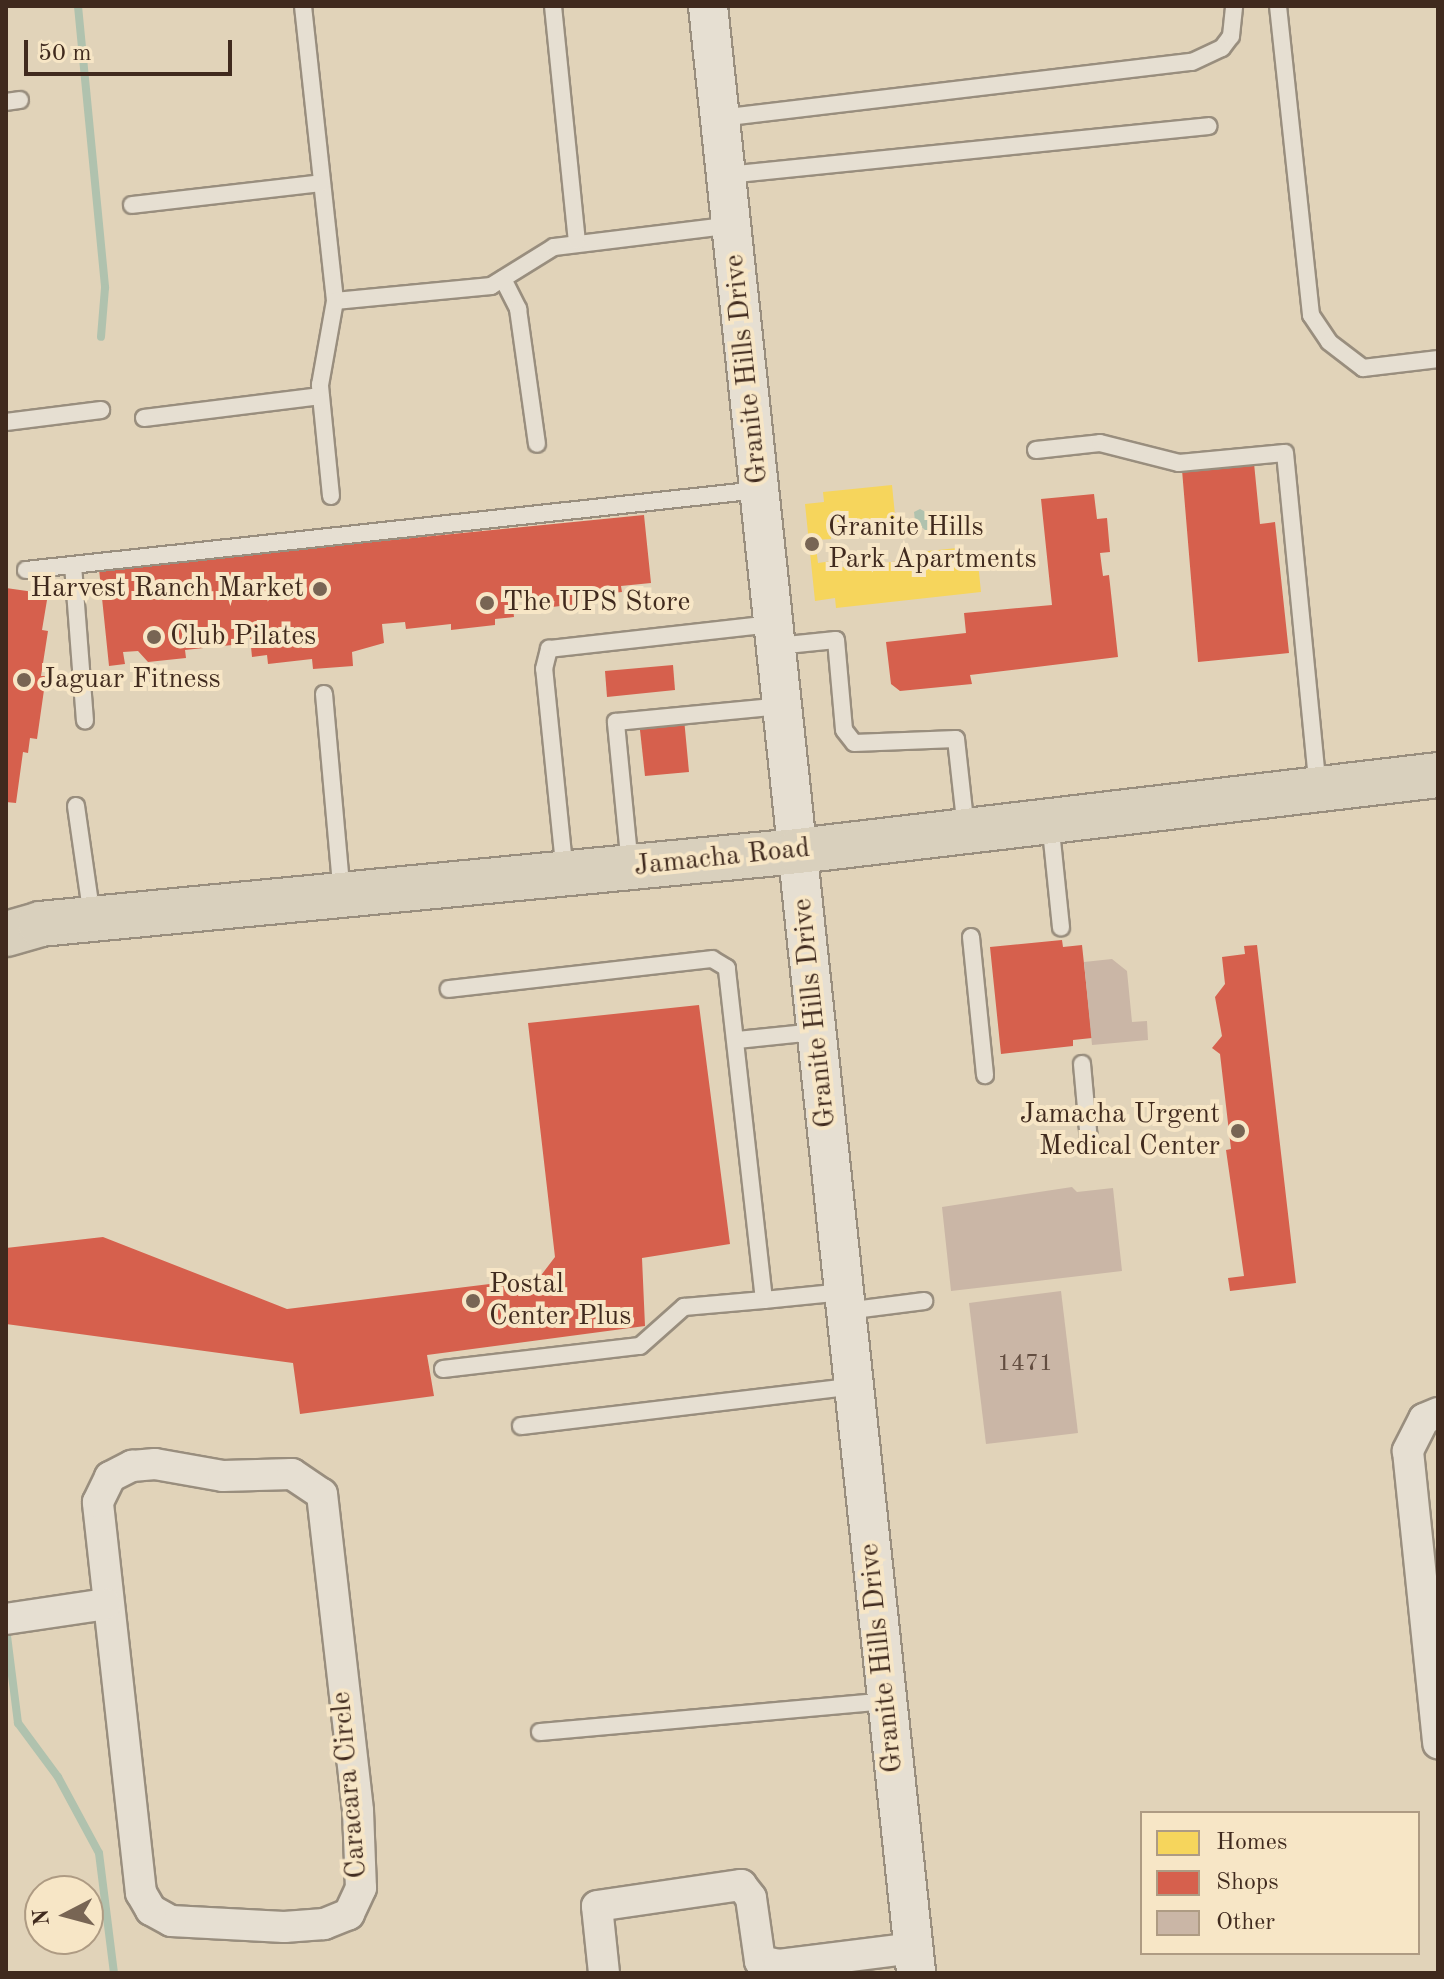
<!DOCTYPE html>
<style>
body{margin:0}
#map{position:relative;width:1444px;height:1979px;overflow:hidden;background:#e1d3b9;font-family:"Old Standard TT",serif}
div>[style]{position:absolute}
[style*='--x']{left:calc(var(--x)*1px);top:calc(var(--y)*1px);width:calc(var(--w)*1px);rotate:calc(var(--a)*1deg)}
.water>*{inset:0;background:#b0c2ae}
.homes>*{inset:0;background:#f6d55c}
.shops>*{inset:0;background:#d6604d}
.stream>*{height:8px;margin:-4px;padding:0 4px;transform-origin:4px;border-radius:4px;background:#b0c2ae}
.building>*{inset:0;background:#cab6a6}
.roads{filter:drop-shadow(2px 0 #998e7e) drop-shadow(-2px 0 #998e7e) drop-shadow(0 2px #998e7e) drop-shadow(0 -2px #998e7e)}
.service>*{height:16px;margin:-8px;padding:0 8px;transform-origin:8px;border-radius:8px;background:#e6dfd2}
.minor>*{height:30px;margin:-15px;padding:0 15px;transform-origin:15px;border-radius:15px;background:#e6dfd2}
.tertiary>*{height:38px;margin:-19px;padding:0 19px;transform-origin:19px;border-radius:19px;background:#e6dfd2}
.primary>*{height:44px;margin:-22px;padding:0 22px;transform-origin:22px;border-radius:22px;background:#d9d0bd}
.dots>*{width:22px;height:22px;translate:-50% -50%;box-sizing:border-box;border:4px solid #f7e6c6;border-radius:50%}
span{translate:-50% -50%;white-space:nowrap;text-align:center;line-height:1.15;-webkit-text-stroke:8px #f7e6c6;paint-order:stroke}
.number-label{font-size:24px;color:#624d40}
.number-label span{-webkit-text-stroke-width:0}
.street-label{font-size:28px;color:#402a1e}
.poi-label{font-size:28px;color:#402a1e}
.left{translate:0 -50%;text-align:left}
.right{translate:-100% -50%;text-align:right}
.frame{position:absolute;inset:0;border:8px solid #402a1e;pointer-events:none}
.legend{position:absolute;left:1140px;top:1811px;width:280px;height:144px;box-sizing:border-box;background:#f7e6c6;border:2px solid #ae9b83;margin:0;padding:10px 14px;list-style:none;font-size:24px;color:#402a1e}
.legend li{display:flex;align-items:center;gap:16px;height:40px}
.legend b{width:40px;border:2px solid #ae9b83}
.north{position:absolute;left:24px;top:1875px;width:80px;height:80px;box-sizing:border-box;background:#f7e6c6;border:2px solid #ae9b83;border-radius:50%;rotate:264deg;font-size:22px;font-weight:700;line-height:32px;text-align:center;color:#402a1e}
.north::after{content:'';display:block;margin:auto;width:28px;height:36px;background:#786554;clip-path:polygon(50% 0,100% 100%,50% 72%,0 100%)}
.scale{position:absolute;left:24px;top:40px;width:208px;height:36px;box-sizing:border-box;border:4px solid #402a1e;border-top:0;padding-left:10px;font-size:24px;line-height:28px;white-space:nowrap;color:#402a1e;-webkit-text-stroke:6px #f7e6c6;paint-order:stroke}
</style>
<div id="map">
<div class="water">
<i style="clip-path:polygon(920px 509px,948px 524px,945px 536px,934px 538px,915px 521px,914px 512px)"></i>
</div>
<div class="homes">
<i style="clip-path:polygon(892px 485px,896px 525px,831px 531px,831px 539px,815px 540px,818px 563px,832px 561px,833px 568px,920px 559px,919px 552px,957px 548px,957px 555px,977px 553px,981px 592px,836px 608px,835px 598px,815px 601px,805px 504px,824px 502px,823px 492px)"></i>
</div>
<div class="shops">
<i style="clip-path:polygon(1254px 463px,1260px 524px,1275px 522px,1289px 653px,1198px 662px,1182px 470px)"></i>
<i style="clip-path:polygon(1094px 494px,1097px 519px,1107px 518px,1110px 552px,1100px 553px,1103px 576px,1109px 575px,1118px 657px,970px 675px,972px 684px,900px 691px,891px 684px,886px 642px,966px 633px,964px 613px,1052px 605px,1041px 499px)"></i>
<i style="clip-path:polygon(644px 515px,651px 583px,621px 586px,622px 592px,603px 594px,603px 601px,552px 607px,551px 600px,531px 603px,529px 596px,512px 598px,514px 617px,495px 619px,495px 625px,451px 630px,451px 624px,406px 629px,405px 622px,382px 624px,384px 643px,352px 652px,353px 666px,313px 669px,312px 659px,268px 664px,267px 655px,252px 657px,250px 637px,231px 639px,232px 645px,185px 650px,186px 658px,148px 662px,138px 651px,123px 652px,125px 664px,109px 666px,99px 569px)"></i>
<i style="clip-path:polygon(6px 588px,48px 594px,42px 630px,48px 631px,41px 676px,46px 676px,37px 739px,30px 738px,28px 753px,23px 752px,16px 803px,6px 802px)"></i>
<i style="clip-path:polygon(673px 665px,675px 690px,607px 697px,605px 671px)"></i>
<i style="clip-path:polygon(683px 708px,689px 772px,645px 776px,638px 712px)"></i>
<i style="clip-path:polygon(1062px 940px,1063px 947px,1082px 945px,1092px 1038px,1073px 1040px,1073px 1046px,1001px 1054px,990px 947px)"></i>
<i style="clip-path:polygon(1257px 945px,1296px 1283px,1230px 1291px,1228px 1278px,1244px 1276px,1226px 1150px,1231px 1149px,1220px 1054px,1212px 1048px,1222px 1036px,1215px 997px,1225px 984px,1222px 957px,1245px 954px,1244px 946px)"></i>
<i style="clip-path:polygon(699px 1005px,730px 1244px,642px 1258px,645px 1326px,427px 1355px,434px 1396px,300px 1414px,293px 1363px,6px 1324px,6px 1248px,103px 1237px,287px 1309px,539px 1278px,555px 1257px,528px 1023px)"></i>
</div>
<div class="stream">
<i style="--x:78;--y:6;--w:283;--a:84.5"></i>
<i style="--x:105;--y:288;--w:49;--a:94.7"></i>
<i style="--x:6;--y:1628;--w:96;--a:82.8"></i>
<i style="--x:18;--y:1723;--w:67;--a:53.5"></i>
<i style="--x:58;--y:1777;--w:86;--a:61.7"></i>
<i style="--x:99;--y:1853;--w:121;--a:82.9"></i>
</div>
<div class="building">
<i style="clip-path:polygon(1112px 959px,1127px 971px,1132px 1022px,1147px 1021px,1148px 1040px,1092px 1045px,1084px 962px)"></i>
<i style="clip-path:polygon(1072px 1187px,1077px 1192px,1113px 1188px,1122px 1271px,951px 1291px,942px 1207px)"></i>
<i style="clip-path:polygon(1061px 1291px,1078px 1433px,986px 1444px,969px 1303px)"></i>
</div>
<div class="roads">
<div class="service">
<i style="--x:303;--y:6;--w:297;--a:83.8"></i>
<i style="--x:335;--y:301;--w:157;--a:-5.5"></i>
<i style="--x:491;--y:286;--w:74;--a:-31.8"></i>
<i style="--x:554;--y:247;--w:179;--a:-7"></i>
<i style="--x:553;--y:6;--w:236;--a:84.2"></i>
<i style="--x:1278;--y:6;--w:311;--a:83.9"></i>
<i style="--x:1311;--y:315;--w:32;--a:56"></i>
<i style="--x:1329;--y:342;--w:43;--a:37.4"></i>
<i style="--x:1363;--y:368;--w:76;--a:-6.8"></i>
<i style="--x:6;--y:102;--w:14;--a:-8"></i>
<i style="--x:720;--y:118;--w:475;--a:-6.8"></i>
<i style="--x:1192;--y:62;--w:33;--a:-25"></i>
<i style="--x:1222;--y:48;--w:15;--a:-53"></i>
<i style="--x:1231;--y:36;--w:30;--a:-84"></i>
<i style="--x:727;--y:175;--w:484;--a:-5.8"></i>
<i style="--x:132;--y:205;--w:191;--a:-6.6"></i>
<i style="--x:503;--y:279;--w:34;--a:63"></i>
<i style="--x:518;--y:309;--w:136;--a:82"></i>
<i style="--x:144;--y:418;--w:178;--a:-7.1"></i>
<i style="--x:6;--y:422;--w:96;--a:-7.2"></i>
<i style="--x:1036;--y:450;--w:64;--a:-6.2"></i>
<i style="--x:1100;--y:443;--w:81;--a:14.2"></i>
<i style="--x:1179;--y:463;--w:106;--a:-5.4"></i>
<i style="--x:1285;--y:453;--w:337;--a:84.4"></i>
<i style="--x:331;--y:496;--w:112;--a:-95.7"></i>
<i style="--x:320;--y:385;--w:85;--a:-79.9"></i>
<i style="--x:73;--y:565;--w:156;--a:85.6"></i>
<i style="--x:26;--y:570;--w:737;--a:-6.23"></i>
<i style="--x:777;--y:646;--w:59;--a:-5.8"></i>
<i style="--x:836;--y:640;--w:90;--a:84.9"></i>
<i style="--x:844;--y:730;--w:16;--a:52"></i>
<i style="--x:854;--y:743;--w:102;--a:-2.2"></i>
<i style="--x:956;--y:739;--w:91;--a:83.7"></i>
<i style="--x:324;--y:694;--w:201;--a:84.9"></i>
<i style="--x:76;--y:806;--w:112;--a:81.8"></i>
<i style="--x:1050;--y:821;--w:107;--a:84.1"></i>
<i style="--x:630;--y:866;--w:145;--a:-95.6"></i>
<i style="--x:616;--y:722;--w:168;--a:-5.5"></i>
<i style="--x:565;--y:874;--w:206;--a:-95.8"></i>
<i style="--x:544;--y:669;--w:21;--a:-76"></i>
<i style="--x:549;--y:649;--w:225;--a:-6.4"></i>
<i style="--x:971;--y:937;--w:139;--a:84.2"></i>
<i style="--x:738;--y:1040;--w:78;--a:-5.9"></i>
<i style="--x:1082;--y:1064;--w:77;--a:84.8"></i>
<i style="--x:764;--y:1300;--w:80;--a:-5.7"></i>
<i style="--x:846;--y:1311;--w:79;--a:-7.3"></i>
<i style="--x:443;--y:1369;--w:198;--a:-6.7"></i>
<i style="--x:640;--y:1346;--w:59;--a:-41.6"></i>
<i style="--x:684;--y:1307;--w:80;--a:-5"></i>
<i style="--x:764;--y:1300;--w:334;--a:-96.4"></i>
<i style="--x:727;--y:968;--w:17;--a:-149"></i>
<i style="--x:712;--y:959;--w:265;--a:173.5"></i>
<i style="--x:521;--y:1426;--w:335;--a:-6.8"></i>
<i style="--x:540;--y:1732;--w:348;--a:-5.1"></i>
</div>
<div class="minor">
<i style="--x:1438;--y:1413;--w:15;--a:157"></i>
<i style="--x:1424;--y:1419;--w:36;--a:117"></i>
<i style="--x:1408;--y:1451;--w:294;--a:84.1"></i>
<i style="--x:155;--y:1464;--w:69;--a:10"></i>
<i style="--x:223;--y:1476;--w:69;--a:-1.7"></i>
<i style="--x:292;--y:1474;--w:36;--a:34"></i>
<i style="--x:322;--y:1494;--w:319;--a:83.5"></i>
<i style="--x:358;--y:1811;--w:77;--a:87.8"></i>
<i style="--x:361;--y:1888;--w:29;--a:115"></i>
<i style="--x:349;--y:1914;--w:27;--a:158"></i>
<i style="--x:324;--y:1924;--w:40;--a:175.7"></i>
<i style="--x:284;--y:1927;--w:113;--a:-177"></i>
<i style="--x:171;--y:1921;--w:23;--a:-151"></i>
<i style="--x:151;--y:1910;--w:20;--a:-120"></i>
<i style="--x:141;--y:1893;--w:393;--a:-96.3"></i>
<i style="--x:98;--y:1502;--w:28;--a:-64"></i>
<i style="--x:110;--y:1477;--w:25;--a:-27"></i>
<i style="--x:132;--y:1466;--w:23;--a:-5"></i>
<i style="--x:6;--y:1619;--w:101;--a:-8.5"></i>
<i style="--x:604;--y:1973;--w:67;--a:-96"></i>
<i style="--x:597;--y:1906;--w:146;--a:-8.3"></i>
<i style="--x:741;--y:1885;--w:16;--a:52"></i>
<i style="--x:751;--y:1898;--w:64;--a:81.9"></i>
<i style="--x:760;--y:1961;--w:19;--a:12"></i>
<i style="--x:779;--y:1965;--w:135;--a:-7.2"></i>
</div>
<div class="tertiary">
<i style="--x:708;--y:6;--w:1978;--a:83.96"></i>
</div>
<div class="primary">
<i style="--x:6;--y:934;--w:35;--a:-16"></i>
<i style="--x:40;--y:924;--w:762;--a:-5.5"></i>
<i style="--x:798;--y:851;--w:644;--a:-6.77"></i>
</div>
</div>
<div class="dots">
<i style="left:812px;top:544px;background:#786554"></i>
<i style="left:320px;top:589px;background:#786554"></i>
<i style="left:487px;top:603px;background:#786554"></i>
<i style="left:154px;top:637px;background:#786554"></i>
<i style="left:24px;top:680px;background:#786554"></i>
<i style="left:1238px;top:1131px;background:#786554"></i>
<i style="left:473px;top:1301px;background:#786554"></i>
</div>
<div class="number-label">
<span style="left:1025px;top:1365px">1471</span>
</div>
<div class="street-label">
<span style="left:747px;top:369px;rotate:-96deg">Granite Hills Drive</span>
<span style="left:722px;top:858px;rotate:-6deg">Jamacha Road</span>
<span style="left:815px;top:1013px;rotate:-96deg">Granite Hills Drive</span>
<span style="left:882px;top:1658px;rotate:-96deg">Granite Hills Drive</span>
<span style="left:350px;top:1785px;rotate:-95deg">Caracara Circle</span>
</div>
<div class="poi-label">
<span class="left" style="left:828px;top:544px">Granite Hills<br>Park Apartments</span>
<span class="right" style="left:304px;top:589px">Harvest Ranch Market</span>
<span class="left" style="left:503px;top:603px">The UPS Store</span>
<span class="left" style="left:170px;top:637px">Club Pilates</span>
<span class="left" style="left:40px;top:680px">Jaguar Fitness</span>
<span class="right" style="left:1220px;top:1131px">Jamacha Urgent<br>Medical Center</span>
<span class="left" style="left:489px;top:1301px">Postal<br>Center Plus</span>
</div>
<div class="frame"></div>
<ul class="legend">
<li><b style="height:22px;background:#f6d55c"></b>Homes</li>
<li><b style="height:22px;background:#d6604d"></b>Shops</li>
<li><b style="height:22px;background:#cab6a6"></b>Other</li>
</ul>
<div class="north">N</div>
<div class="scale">50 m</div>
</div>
